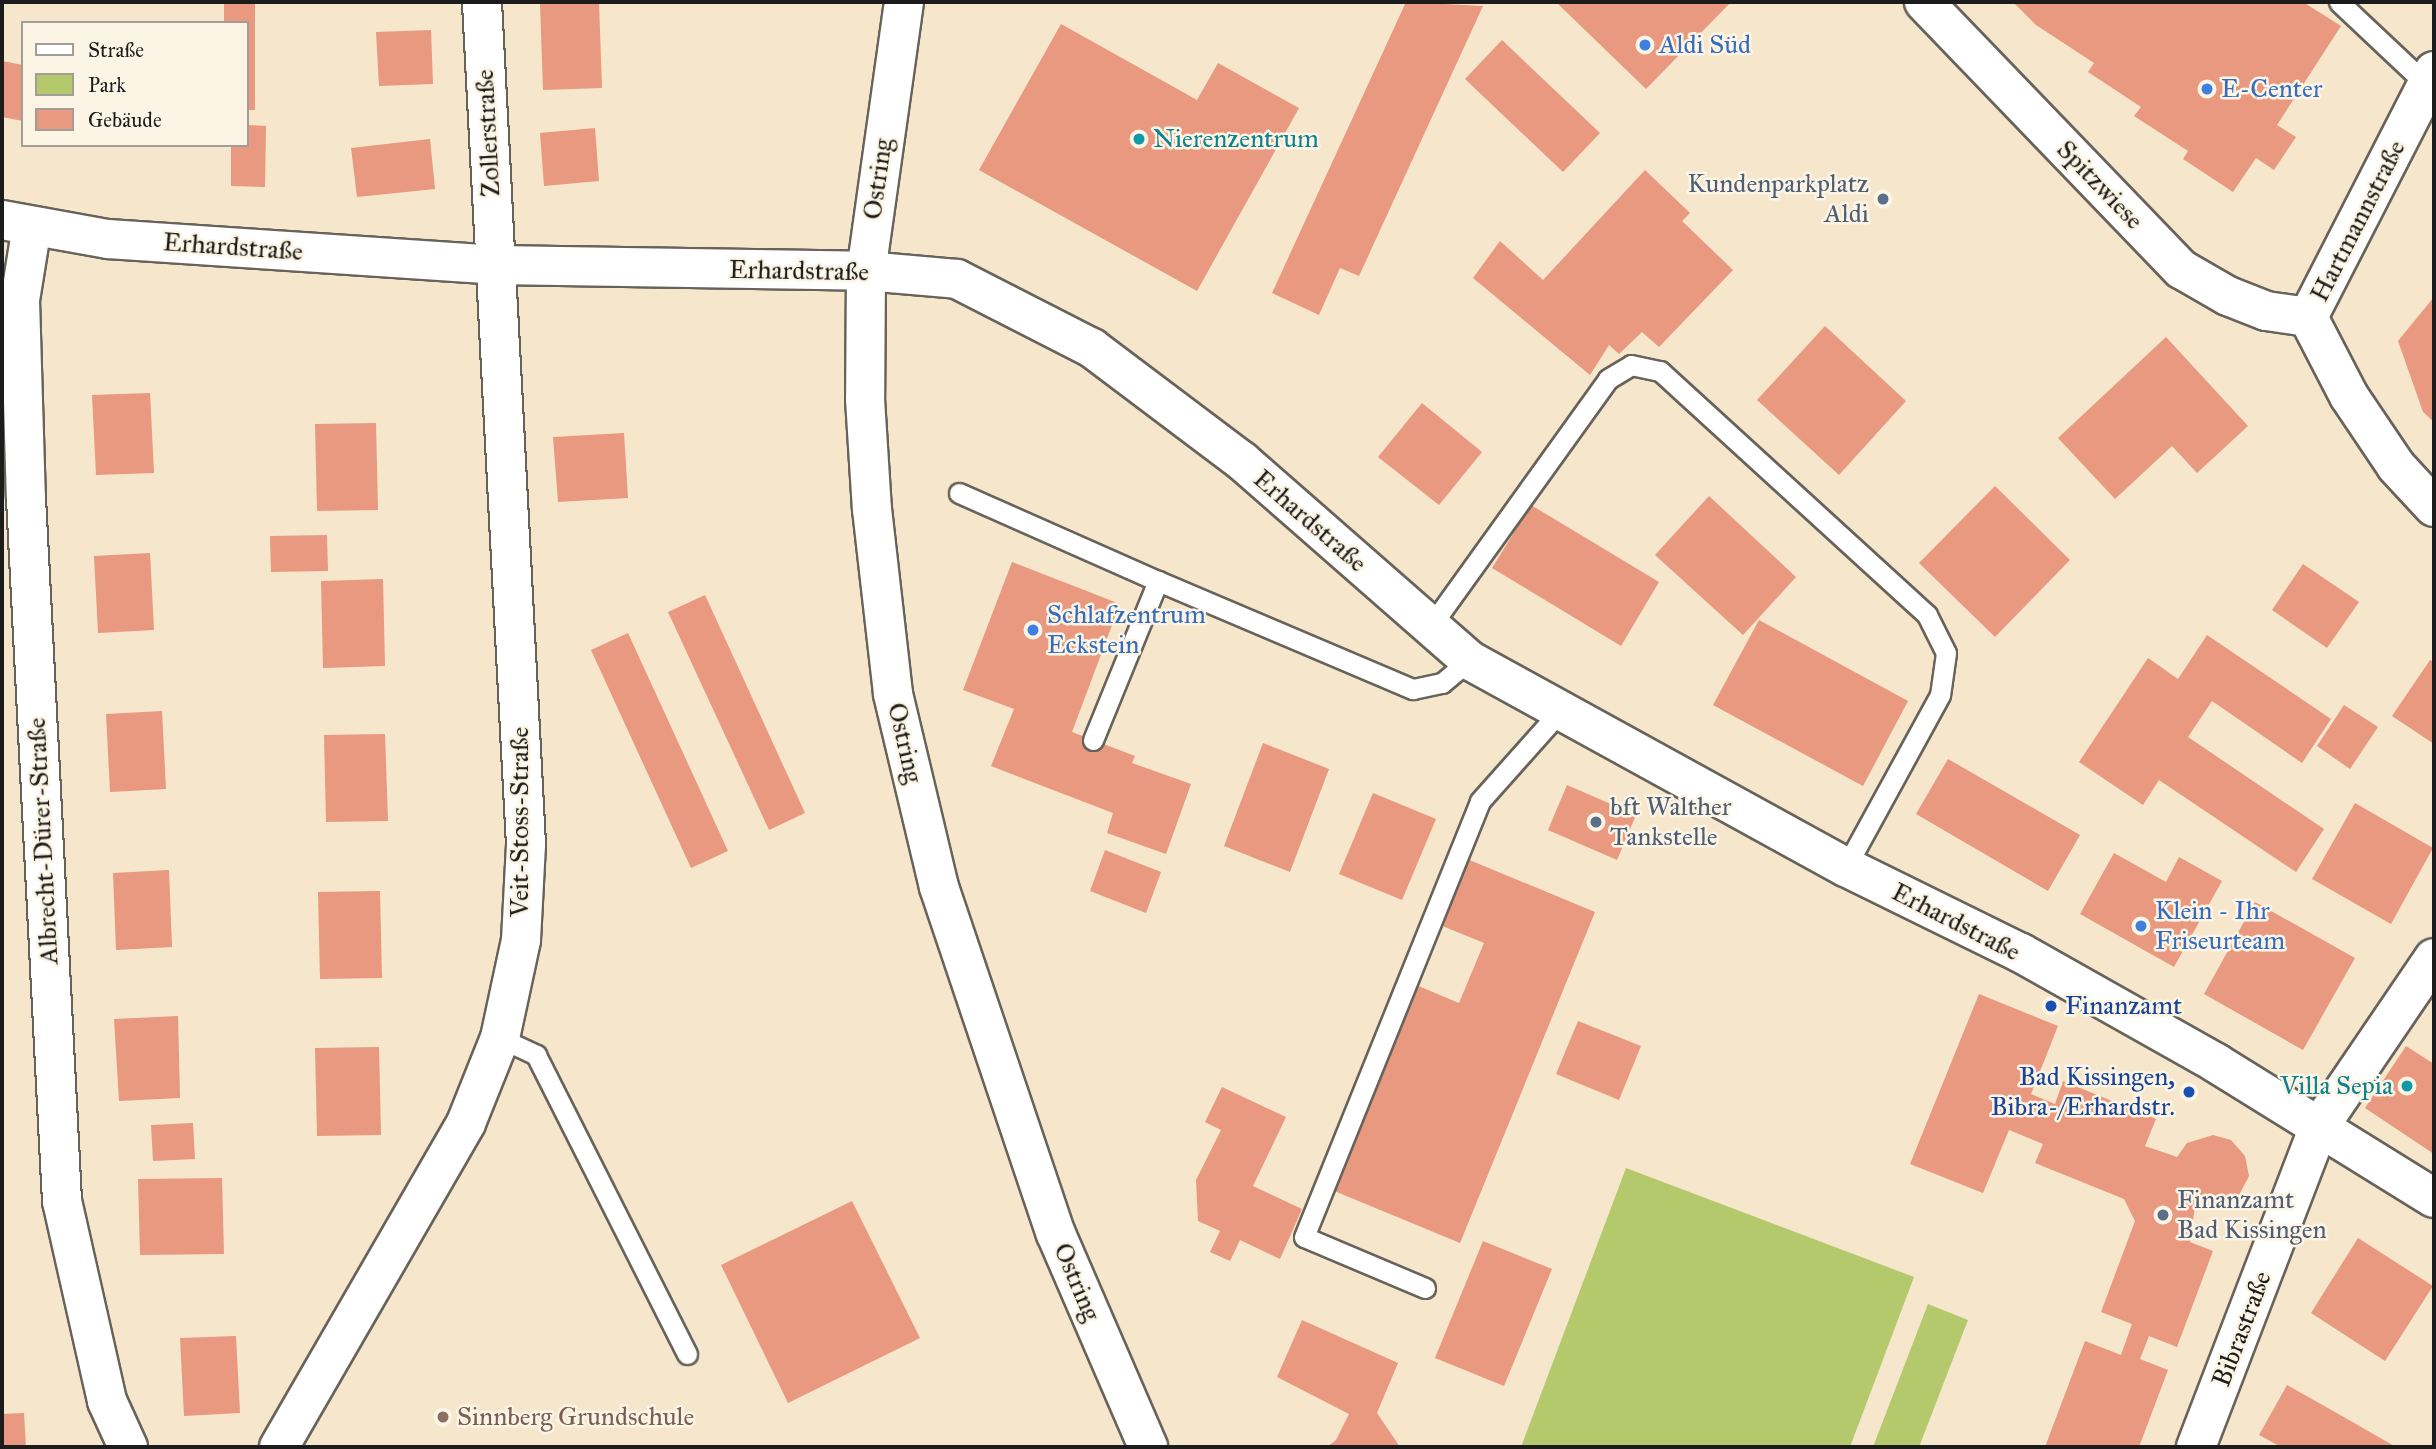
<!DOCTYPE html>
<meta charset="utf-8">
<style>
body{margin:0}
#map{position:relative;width:2436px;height:1449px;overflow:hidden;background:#f5e6cc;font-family:"IM FELL Great Primer",serif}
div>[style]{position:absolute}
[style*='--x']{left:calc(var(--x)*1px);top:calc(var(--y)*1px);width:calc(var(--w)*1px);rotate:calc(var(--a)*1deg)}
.green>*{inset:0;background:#b4c86c}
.building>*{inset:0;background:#e8997f}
.roads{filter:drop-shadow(2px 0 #68635a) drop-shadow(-2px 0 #68635a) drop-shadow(0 2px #68635a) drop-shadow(0 -2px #68635a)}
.service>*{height:19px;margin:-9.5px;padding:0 9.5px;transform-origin:9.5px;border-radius:9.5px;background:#fff}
.minor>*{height:38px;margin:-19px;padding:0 19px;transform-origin:19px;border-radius:19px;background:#fff}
.secondary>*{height:38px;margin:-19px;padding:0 19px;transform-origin:19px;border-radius:19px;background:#fff}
.dots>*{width:19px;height:19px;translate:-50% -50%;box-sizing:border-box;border:4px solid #fcf5e5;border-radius:50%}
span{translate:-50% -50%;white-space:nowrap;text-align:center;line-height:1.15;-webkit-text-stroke:5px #fcf5e5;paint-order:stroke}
.shop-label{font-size:26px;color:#366cbe}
.left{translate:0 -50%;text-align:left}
.street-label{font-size:26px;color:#1c1c1c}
.culture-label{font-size:26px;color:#0d838f}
.right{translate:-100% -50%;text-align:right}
.service-label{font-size:26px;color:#4e5e75}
.transit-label{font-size:26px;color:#164399}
.education-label{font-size:26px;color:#785e54}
.frame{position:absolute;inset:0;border:4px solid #1c1c1c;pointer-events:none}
.legend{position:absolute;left:21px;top:21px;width:228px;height:126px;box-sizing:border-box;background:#fcf5e5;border:2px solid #a29e95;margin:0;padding:9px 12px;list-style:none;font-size:21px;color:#1c1c1c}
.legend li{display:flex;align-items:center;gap:14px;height:35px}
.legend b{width:35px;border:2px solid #a29e95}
</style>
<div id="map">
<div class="green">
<i style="clip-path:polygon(1626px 1168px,1914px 1277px,1850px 1447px,1521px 1447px)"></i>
<i style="clip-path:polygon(1928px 1304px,1968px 1320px,1919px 1447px,1873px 1447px)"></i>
</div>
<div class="building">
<i style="clip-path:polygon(224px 2px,255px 2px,255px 110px,247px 110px,247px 23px,224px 23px)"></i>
<i style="clip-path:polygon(540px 2px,599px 2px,602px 88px,543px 90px)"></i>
<i style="clip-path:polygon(1406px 2px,1483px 6px,1359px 276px,1340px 268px,1319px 315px,1272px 293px)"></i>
<i style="clip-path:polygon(1556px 2px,1731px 2px,1646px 89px)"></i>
<i style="clip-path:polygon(2013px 2px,2303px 2px,2341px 26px,2277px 125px,2296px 137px,2274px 170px,2256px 158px,2233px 192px,2183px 159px,2188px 151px,2134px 116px,2141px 107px,2088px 72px,2094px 63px,2036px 25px)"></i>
<i style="clip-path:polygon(1061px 24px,1197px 100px,1218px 63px,1299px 108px,1197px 291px,979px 170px)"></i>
<i style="clip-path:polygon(431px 30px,433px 84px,379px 86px,376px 32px)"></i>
<i style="clip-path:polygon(1502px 40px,1600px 133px,1563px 172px,1465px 79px)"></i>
<i style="clip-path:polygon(2px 61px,23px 65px,23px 121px,2px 117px)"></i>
<i style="clip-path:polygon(247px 125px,266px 126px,265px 187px,231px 186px,231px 145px,247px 145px)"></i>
<i style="clip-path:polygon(595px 128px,599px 181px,544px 186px,540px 133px)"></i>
<i style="clip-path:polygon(430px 139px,435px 189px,357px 197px,351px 148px)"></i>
<i style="clip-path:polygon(1645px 170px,1690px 213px,1682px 221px,1733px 270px,1659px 347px,1642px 332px,1619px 354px,1609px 345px,1590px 375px,1473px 278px,1500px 241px,1543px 280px)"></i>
<i style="clip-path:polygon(2434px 297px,2434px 422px,2423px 412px,2398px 341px)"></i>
<i style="clip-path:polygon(1825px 326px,1906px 401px,1839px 475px,1757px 400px)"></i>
<i style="clip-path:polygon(2166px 337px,2248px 426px,2197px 473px,2172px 446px,2115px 499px,2058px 438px)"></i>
<i style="clip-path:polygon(150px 393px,154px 473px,96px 475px,92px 395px)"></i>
<i style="clip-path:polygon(1422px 403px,1482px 452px,1439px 505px,1378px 457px)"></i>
<i style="clip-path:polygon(376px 423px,378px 510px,317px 511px,315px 424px)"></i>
<i style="clip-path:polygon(624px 433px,628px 498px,558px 502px,553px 437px)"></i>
<i style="clip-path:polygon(1995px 486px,2070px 560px,1995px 637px,1919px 563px)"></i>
<i style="clip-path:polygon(1709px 496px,1796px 577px,1743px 635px,1655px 555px)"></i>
<i style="clip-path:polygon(1531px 505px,1659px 582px,1621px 646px,1492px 568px)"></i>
<i style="clip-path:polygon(327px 535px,328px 571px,271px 572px,270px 536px)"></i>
<i style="clip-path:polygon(150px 553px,154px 630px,98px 633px,94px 556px)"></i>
<i style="clip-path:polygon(1012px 562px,1120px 604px,1072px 732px,1135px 756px,1132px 763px,1191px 784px,1166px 854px,1107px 833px,1113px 813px,991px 766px,1014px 709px,963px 690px)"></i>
<i style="clip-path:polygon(2303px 564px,2359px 602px,2327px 648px,2272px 610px)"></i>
<i style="clip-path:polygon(383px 579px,385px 666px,323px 668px,321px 581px)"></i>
<i style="clip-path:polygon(705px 595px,805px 813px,769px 830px,668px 612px)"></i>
<i style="clip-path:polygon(1759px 620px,1908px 701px,1863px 786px,1713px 705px)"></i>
<i style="clip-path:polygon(628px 633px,728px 851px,691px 868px,591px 650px)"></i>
<i style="clip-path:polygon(2207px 635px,2331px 719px,2302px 763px,2212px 701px,2188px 737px,2324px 829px,2296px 872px,2159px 780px,2143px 805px,2079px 762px,2148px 658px,2178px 679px)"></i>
<i style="clip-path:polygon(2430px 660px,2434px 662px,2434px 744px,2392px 716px)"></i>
<i style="clip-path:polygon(2344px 705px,2378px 727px,2350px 769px,2317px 746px)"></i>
<i style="clip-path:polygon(162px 711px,166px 789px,110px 792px,106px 714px)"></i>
<i style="clip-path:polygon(385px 734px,388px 821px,326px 822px,324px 735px)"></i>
<i style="clip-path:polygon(1263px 743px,1329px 769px,1290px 872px,1224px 846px)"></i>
<i style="clip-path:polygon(1948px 759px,2080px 835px,2048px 891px,1916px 814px)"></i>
<i style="clip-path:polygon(1567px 785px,1636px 815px,1617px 860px,1548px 830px)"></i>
<i style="clip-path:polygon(1373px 793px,1436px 819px,1402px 900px,1339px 874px)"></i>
<i style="clip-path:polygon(2355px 803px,2433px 848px,2391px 924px,2312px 879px)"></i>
<i style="clip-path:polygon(1105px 850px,1161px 872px,1146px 913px,1090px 891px)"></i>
<i style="clip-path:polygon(2114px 853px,2166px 882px,2179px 857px,2222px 881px,2174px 967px,2080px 914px)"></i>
<i style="clip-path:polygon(1467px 859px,1595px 912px,1460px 1243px,1332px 1190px,1416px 985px,1459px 1003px,1484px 943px,1440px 925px)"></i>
<i style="clip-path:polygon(169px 870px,172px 947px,116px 950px,113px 873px)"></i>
<i style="clip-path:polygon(380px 891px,382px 978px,320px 979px,318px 892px)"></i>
<i style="clip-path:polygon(2255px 902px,2355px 958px,2303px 1050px,2204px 994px)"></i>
<i style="clip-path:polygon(1979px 994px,2058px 1026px,2031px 1094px,2055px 1104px,2063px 1081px,2156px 1119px,2145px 1146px,2177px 1157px,2187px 1143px,2213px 1135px,2231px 1140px,2245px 1156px,2249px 1176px,2236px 1201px,2219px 1209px,2195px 1206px,2190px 1242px,2213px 1251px,2177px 1347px,2149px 1336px,2140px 1359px,2168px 1370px,2139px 1447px,2045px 1447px,2085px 1341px,2121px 1355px,2132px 1324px,2101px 1312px,2135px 1221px,2124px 1199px,2035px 1163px,2043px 1144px,2009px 1130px,1983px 1193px,1910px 1164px)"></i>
<i style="clip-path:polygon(178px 1016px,180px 1098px,119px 1101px,114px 1019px)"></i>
<i style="clip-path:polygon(1578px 1021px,1641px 1046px,1619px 1100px,1556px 1074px)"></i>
<i style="clip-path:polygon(2406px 1046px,2434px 1064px,2434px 1154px,2365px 1108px)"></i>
<i style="clip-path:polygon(379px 1047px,381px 1135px,317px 1136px,315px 1048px)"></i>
<i style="clip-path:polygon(1222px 1087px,1286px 1117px,1253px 1186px,1302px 1209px,1280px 1259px,1240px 1240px,1230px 1261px,1210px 1252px,1220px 1231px,1198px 1221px,1196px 1180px,1221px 1130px,1205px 1122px)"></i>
<i style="clip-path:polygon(193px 1123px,195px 1159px,153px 1161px,151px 1125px)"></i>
<i style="clip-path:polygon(222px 1178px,224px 1254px,140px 1255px,138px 1179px)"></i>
<i style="clip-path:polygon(852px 1201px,920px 1338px,788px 1403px,721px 1265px)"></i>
<i style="clip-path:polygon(2358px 1238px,2433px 1286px,2385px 1361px,2311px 1313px)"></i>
<i style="clip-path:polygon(1483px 1241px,1552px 1269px,1504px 1386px,1435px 1358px)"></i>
<i style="clip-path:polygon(1302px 1320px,1398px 1363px,1377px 1413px,1400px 1447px,1327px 1447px,1336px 1440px,1349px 1414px,1277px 1377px)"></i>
<i style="clip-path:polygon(236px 1336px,240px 1413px,184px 1416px,180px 1338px)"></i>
<i style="clip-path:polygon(2287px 1385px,2342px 1416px,2396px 1447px,2281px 1447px,2259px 1435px)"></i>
<i style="clip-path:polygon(24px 1413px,26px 1447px,2px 1447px,2px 1414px)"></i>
</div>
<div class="roads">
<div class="service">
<i style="--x:2339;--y:2;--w:121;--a:43.3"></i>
<i style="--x:959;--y:493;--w:218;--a:23.9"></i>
<i style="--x:1430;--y:627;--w:305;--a:-54.3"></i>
<i style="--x:1608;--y:379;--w:27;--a:-31"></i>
<i style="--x:1631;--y:365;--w:30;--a:12"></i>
<i style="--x:1660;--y:371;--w:362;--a:42.4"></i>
<i style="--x:1927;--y:615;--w:42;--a:63.4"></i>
<i style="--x:1946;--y:653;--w:42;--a:98.1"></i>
<i style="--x:1940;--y:695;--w:196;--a:118.7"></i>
<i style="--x:1093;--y:740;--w:172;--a:-67.8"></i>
<i style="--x:1158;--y:581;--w:277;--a:23"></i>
<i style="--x:1413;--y:689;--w:30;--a:-12"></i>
<i style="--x:1442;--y:683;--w:35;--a:-40"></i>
<i style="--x:500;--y:1038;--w:40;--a:25"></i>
<i style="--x:536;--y:1055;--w:335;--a:63.2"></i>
<i style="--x:1425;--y:1288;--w:131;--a:-157.1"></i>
<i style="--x:1304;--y:1237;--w:470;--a:-68"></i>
<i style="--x:1480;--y:801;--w:122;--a:-48.3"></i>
</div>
<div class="minor">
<i style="--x:1924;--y:2;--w:371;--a:46.1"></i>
<i style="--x:2181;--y:269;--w:54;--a:29.9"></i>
<i style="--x:2228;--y:296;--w:41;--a:21.5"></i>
<i style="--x:2266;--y:311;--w:42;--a:8.1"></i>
<i style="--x:2434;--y:71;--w:276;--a:117.1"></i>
<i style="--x:2308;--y:317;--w:89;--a:62.6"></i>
<i style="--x:2349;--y:396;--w:84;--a:56.1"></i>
<i style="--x:2396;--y:466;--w:56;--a:47.2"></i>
<i style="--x:2;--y:220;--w:108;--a:10.2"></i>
<i style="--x:108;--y:239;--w:388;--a:3.8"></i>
<i style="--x:495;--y:265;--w:371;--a:0.9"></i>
<i style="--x:866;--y:271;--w:91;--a:5"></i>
<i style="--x:957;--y:279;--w:152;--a:27.1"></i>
<i style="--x:1092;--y:348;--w:188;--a:37"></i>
<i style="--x:1242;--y:461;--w:302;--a:41.2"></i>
<i style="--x:1469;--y:660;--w:430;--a:28.8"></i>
<i style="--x:1846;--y:867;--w:195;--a:26.2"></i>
<i style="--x:2021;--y:953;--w:224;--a:29.4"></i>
<i style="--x:2216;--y:1063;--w:256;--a:31.8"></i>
<i style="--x:32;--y:226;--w:75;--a:99.2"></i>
<i style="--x:20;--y:300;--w:198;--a:88.3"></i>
<i style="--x:26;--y:498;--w:704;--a:87.07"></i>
<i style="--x:62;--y:1201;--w:205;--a:77.3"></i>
<i style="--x:107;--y:1401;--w:51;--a:65.5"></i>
<i style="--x:279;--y:1447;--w:374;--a:-60"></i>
<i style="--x:466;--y:1123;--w:92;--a:-68.2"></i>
<i style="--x:500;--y:1038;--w:100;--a:-77.9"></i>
<i style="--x:521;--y:940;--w:95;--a:-87"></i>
<i style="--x:526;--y:845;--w:844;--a:-92.99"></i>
<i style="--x:2196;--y:1447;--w:343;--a:-69"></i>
<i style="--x:2319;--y:1127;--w:204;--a:-55.8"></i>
</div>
<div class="secondary">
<i style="--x:904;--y:2;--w:272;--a:98"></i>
<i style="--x:866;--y:271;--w:128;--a:90.4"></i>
<i style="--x:865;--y:399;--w:110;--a:86.4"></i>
<i style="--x:872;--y:509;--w:186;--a:83.5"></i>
<i style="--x:893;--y:694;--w:198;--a:76.6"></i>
<i style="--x:939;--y:887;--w:366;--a:71.4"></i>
<i style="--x:1056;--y:1234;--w:232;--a:66.6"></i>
</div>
</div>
<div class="dots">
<i style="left:1645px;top:45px;background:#3f7fe0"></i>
<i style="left:2207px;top:89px;background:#3f7fe0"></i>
<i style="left:1139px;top:139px;background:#0f9aa8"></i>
<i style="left:1883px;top:199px;background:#5c6f8a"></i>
<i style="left:1033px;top:630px;background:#3f7fe0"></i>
<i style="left:1596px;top:822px;background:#5c6f8a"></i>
<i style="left:2141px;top:926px;background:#3f7fe0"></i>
<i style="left:2051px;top:1006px;background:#1a4fb4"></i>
<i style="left:2407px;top:1086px;background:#0f9aa8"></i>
<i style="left:2189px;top:1092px;background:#1a4fb4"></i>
<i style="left:2163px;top:1215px;background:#5c6f8a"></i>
<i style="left:443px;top:1417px;background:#8d6e63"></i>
</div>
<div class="shop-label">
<span class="left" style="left:1659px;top:45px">Aldi Süd</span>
<span class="left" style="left:2221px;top:89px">E-Center</span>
<span class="left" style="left:1047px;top:630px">Schlafzentrum<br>Eckstein</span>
<span class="left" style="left:2155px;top:926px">Klein - Ihr<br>Friseurteam</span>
</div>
<div class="street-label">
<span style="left:488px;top:133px;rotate:-93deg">Zollerstraße</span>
<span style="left:878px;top:179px;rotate:-82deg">Ostring</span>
<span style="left:2100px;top:185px;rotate:46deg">Spitzwiese</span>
<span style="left:2358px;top:221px;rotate:-63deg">Hartmannstraße</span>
<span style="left:233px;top:247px;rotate:4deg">Erhardstraße</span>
<span style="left:799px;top:271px;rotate:1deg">Erhardstraße</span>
<span style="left:1310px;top:521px;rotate:41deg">Erhardstraße</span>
<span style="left:905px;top:743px;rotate:77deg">Ostring</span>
<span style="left:520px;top:822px;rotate:-90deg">Veit-Stoss-Straße</span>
<span style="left:43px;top:841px;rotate:-93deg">Albrecht-Dürer-Straße</span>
<span style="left:1956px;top:922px;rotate:27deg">Erhardstraße</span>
<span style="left:1077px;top:1282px;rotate:67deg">Ostring</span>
<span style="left:2242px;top:1329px;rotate:-69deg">Bibrastraße</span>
</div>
<div class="culture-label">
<span class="left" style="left:1153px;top:139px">Nierenzentrum</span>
<span class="right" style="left:2393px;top:1086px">Villa Sepia</span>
</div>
<div class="service-label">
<span class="right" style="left:1869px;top:199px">Kundenparkplatz<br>Aldi</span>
<span class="left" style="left:1610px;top:822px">bft Walther<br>Tankstelle</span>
<span class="left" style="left:2177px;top:1215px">Finanzamt<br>Bad Kissingen</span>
</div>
<div class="transit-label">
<span class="left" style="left:2065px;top:1006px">Finanzamt</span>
<span class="right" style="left:2175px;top:1092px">Bad Kissingen,<br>Bibra-/Erhardstr.</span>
</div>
<div class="education-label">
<span class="left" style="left:457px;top:1417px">Sinnberg Grundschule</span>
</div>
<div class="frame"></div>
<ul class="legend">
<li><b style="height:9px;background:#fff"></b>Straße</li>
<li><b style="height:19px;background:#b4c86c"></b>Park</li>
<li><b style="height:19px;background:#e8997f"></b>Gebäude</li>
</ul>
</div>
